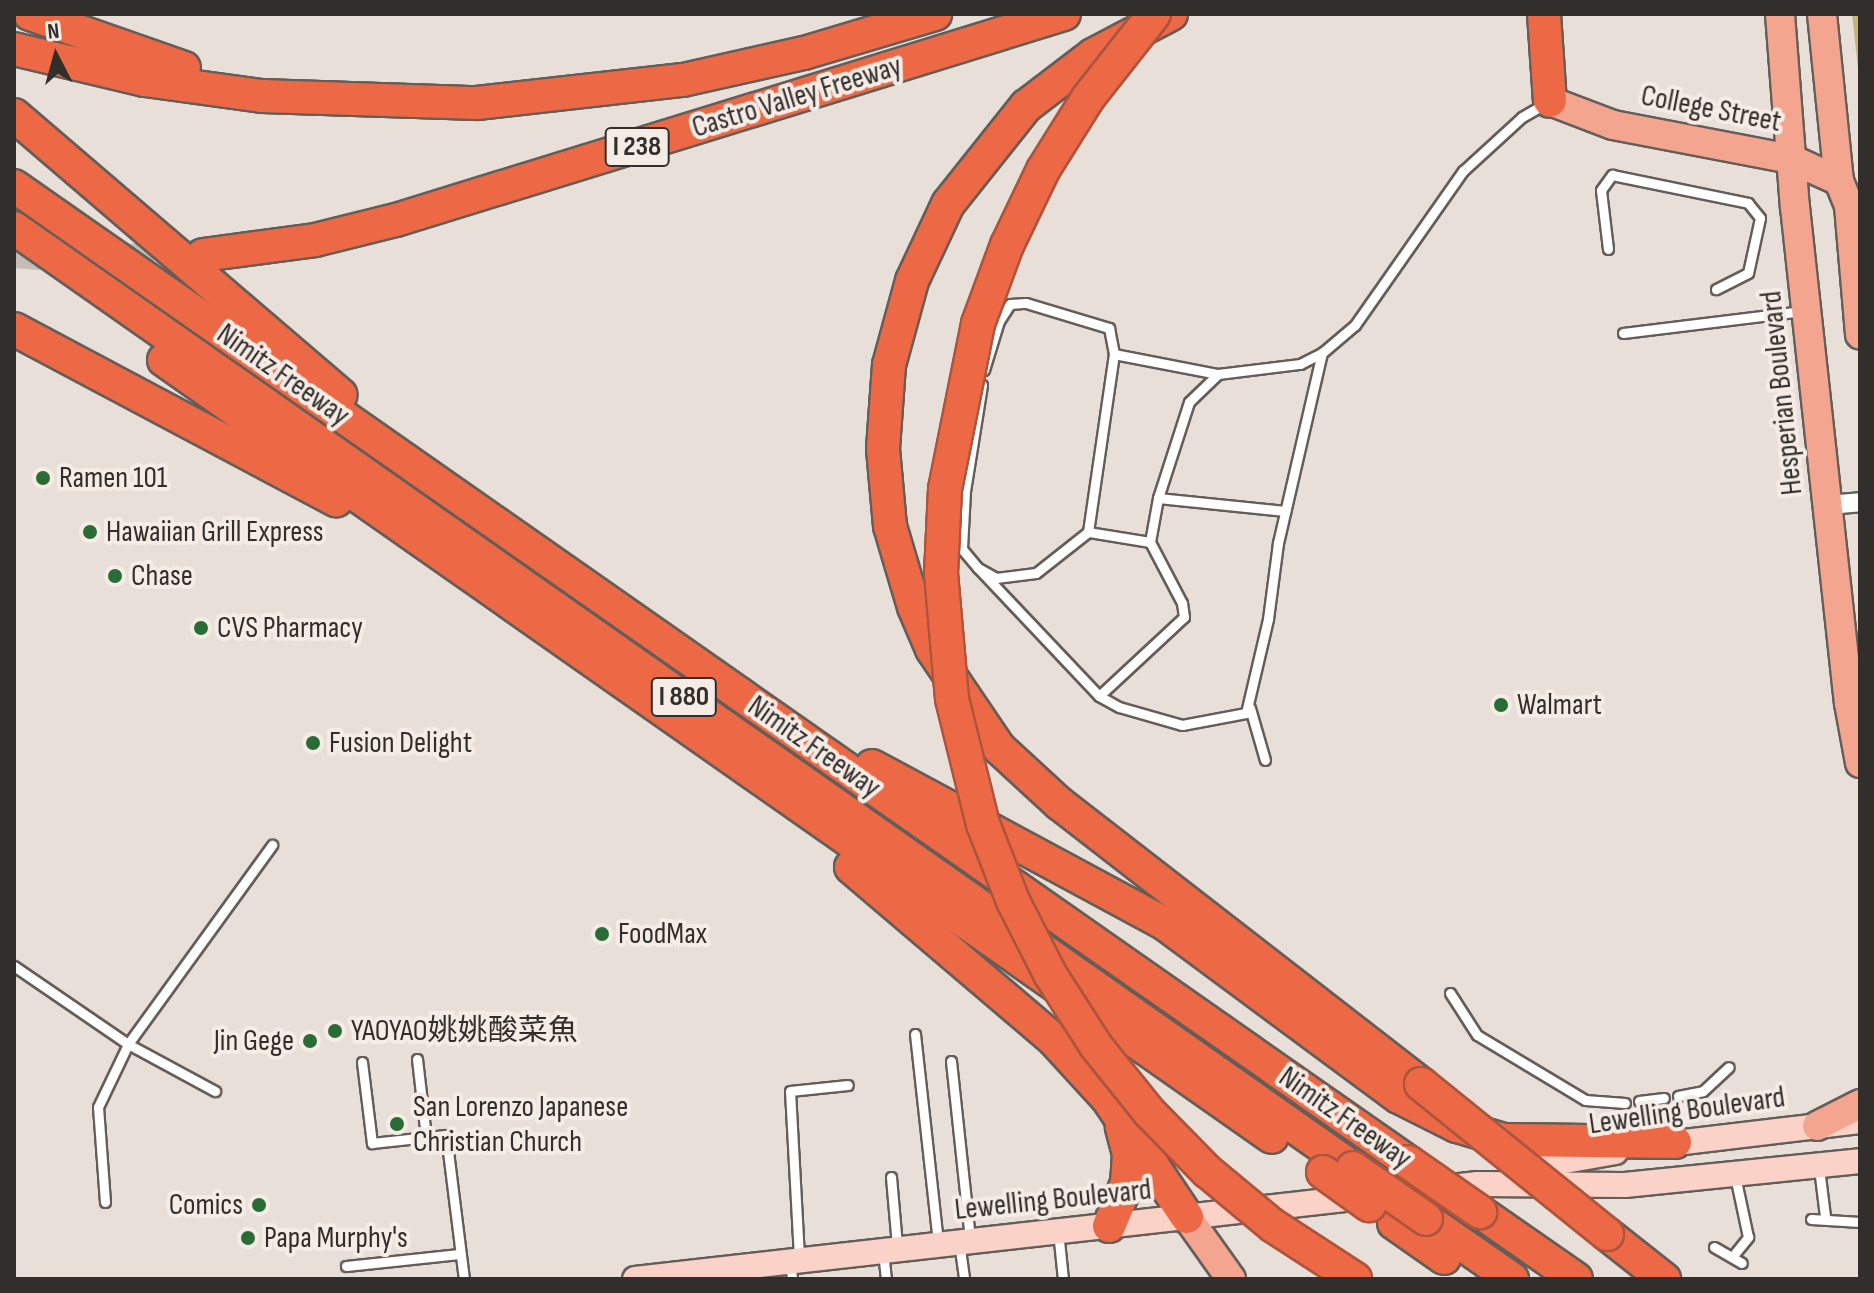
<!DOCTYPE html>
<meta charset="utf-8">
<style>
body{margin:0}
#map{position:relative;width:1874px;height:1293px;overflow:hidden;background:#e8dfd9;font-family:"Sofia Sans Condensed","Noto Sans SC",sans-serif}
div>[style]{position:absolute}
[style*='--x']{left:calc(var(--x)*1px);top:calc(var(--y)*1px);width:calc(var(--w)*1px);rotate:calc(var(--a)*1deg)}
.green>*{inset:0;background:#c5b37b}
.motorway-tunnel>*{height:32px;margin-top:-16px;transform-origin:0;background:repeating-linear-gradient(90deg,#c4bcb6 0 32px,transparent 0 48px)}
.roads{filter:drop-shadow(2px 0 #655d58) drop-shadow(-2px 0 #655d58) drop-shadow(0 2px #655d58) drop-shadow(0 -2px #655d58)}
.service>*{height:9px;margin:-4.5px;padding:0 4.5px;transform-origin:4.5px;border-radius:4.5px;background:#fff}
.minor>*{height:18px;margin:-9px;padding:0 9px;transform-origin:9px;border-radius:9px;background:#fff}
.secondary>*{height:24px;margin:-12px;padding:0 12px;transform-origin:12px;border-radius:12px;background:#fad2c8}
.primary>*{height:28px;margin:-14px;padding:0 14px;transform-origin:14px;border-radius:14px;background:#f4a590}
.motorway>*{height:32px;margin:-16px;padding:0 16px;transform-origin:16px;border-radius:16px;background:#ed6946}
.bridges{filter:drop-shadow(2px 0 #ac543d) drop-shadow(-2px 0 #ac543d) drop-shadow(0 2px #ac543d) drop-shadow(0 -2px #ac543d)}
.motorway-bridge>*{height:32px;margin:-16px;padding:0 16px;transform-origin:16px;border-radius:16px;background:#ed6946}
.dots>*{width:22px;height:22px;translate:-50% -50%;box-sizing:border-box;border:4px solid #f5ece6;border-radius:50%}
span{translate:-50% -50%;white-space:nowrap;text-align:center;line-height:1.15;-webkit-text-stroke:8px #f5ece6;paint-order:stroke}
.shield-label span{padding:2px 6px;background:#f5ece6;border:2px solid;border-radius:6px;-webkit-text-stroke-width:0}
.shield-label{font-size:28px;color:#322e2c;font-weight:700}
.street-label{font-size:30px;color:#322e2c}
.poi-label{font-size:30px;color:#322e2c}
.left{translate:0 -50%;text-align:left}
.right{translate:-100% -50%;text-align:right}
.frame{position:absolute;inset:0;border:16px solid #322e2c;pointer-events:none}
.north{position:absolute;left:16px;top:16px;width:80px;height:80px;-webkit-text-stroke:6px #f5ece6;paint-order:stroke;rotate:354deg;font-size:22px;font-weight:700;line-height:32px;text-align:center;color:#322e2c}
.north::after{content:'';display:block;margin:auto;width:28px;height:36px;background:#322e2c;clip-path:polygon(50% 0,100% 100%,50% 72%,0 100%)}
</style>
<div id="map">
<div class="green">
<i style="clip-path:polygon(1852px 14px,1860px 14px,1860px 86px)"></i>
</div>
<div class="motorway-tunnel">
<i style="--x:14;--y:252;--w:108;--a:4.2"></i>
<i style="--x:122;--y:260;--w:76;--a:-3"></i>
</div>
<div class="roads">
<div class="service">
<i style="--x:1608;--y:249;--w:59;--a:-96.8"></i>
<i style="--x:1601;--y:190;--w:19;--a:-54"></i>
<i style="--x:1612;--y:175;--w:139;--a:11.6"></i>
<i style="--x:1748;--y:203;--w:19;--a:51"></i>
<i style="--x:1760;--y:218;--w:56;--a:102.3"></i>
<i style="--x:1748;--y:273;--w:36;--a:153"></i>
<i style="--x:1623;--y:333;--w:181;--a:-7"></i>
<i style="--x:984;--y:370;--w:51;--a:-73"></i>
<i style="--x:999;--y:321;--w:20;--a:-57"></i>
<i style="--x:1010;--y:304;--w:16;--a:-4"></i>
<i style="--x:1026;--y:303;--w:87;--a:16.8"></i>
<i style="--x:1109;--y:328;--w:26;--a:79"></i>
<i style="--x:1218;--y:374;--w:40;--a:136"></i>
<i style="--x:1189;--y:402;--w:101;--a:107.9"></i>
<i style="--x:1158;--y:498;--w:45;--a:100.3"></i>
<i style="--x:1150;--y:542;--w:63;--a:-170.8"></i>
<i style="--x:1088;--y:532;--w:180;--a:-81.7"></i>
<i style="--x:1114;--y:354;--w:106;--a:10.9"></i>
<i style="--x:1218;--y:374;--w:83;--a:-7"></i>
<i style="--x:1300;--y:364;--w:25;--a:-27"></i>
<i style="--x:1322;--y:353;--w:43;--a:-40.3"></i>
<i style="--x:1355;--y:325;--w:188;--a:-55"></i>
<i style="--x:1463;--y:171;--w:80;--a:-42.5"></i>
<i style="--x:1522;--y:117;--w:28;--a:-30"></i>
<i style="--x:982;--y:385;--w:107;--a:99.1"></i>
<i style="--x:965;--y:491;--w:58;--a:93"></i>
<i style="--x:962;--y:549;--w:25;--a:50"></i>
<i style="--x:978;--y:568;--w:21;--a:29"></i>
<i style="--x:996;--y:578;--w:40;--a:-7.1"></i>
<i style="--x:1036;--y:573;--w:66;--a:-38.3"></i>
<i style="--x:1158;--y:498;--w:128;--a:5.8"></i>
<i style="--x:978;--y:568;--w:176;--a:46.6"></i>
<i style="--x:1099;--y:696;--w:23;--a:29"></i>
<i style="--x:1119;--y:707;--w:66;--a:15.9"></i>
<i style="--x:1182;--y:725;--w:65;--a:-10.6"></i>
<i style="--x:1246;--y:713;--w:97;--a:-76.8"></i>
<i style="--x:1268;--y:619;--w:77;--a:-82.5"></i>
<i style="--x:1278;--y:543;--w:195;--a:-77"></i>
<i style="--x:1099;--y:696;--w:116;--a:-42.9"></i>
<i style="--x:1184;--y:617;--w:14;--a:-98"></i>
<i style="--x:1182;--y:603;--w:69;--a:-117.7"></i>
<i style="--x:1250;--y:708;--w:54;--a:73.9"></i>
<i style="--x:14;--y:966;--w:138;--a:34.4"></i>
<i style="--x:128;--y:1044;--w:99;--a:28.4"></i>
<i style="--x:1450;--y:993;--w:50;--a:57.3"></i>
<i style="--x:1477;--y:1035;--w:126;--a:31"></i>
<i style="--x:1585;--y:1100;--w:40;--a:4.3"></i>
<i style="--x:915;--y:1034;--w:209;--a:83.7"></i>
<i style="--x:417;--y:1059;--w:79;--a:83.4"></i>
<i style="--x:951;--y:1061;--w:178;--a:83.9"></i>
<i style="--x:362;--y:1062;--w:82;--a:83"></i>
<i style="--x:372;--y:1143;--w:74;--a:-6.2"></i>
<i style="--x:446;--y:1135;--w:145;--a:82.9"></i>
<i style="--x:1678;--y:1096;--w:25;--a:-11"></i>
<i style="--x:1703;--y:1091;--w:35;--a:-43"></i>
<i style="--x:1639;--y:1101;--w:25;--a:-7"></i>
<i style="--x:1819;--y:1168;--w:48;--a:82.9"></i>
<i style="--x:891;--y:1177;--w:69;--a:85"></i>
<i style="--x:105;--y:1202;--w:95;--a:-94.2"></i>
<i style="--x:98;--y:1107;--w:70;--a:-64.5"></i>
<i style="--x:128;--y:1044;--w:246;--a:-54.1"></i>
<i style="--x:1811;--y:1219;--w:49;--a:3.5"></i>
<i style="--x:1058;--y:1231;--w:48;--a:84.1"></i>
<i style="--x:959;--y:1242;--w:37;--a:82"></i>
<i style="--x:1714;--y:1247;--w:32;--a:30"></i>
<i style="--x:883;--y:1251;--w:28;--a:84"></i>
<i style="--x:799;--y:1257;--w:166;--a:-93.1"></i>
<i style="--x:790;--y:1091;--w:58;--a:-5.9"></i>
<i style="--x:1732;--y:1257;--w:26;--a:-51"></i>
<i style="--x:1748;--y:1237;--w:62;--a:-102"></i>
<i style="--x:790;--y:1262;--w:17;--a:83"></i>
<i style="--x:346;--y:1266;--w:114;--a:-6.1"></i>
</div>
<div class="minor">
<i style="--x:1828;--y:505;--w:32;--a:-5"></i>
</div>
<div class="secondary">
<i style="--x:1659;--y:1145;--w:202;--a:-6.8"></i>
<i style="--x:1513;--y:1170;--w:104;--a:-10"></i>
<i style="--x:635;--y:1279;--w:848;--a:-6.43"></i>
<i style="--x:1478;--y:1184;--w:147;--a:0.4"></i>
<i style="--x:1625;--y:1185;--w:236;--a:-5.8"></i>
</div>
<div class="primary">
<i style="--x:1780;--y:14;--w:194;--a:85.6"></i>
<i style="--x:1795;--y:207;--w:499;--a:83.8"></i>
<i style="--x:1849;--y:703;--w:61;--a:79.6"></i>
<i style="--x:1822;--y:14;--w:168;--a:84.2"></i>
<i style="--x:1839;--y:181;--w:27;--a:68"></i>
<i style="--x:1849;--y:206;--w:129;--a:85.1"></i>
<i style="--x:1550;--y:101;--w:67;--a:20.9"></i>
<i style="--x:1613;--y:125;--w:181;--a:10.8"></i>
<i style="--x:1791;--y:159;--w:53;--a:24.6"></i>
<i style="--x:1817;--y:1126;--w:48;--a:-27.1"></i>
<i style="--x:1187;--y:1217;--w:76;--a:54.6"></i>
</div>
<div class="motorway">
<i style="--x:30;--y:14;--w:163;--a:19.3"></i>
<i style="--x:1171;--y:14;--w:88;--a:152.3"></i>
<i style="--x:1093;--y:55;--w:84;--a:142.7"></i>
<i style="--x:1026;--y:106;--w:125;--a:128.5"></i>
<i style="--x:948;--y:204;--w:85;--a:115.1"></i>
<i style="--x:912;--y:281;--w:87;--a:105.3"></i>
<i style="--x:889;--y:365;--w:84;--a:94.1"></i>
<i style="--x:883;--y:449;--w:77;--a:84.8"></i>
<i style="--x:890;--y:526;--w:84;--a:73.5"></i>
<i style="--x:914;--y:607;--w:46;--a:66.8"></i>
<i style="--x:932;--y:649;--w:120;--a:55.9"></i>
<i style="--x:999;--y:748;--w:83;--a:42.6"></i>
<i style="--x:1060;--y:804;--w:457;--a:37.8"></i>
<i style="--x:1544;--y:14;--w:87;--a:86.1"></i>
<i style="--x:14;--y:49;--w:135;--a:13.3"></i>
<i style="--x:145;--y:80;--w:118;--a:7.8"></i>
<i style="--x:262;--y:96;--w:215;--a:1.9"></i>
<i style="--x:477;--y:103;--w:207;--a:-6.4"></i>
<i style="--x:683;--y:80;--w:124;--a:-12.6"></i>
<i style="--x:804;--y:53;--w:137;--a:-16.6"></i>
<i style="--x:14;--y:115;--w:430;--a:40.6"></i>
<i style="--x:14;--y:186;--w:1702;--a:35"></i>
<i style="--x:14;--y:228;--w:1636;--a:35.07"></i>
<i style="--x:203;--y:255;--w:113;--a:-7.6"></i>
<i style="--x:315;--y:240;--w:83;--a:-13.9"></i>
<i style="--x:396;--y:220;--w:699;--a:-17.14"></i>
<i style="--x:14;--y:329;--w:365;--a:28"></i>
<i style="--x:164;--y:360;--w:1353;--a:35.04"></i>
<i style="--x:872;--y:766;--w:333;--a:28.3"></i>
<i style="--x:1165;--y:924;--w:291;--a:36.5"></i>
<i style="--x:1399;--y:1097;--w:65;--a:26.6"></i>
<i style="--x:1457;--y:1126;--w:49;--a:16.6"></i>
<i style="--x:1504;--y:1140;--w:171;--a:0.7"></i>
<i style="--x:851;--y:867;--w:265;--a:40.4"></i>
<i style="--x:1053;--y:1039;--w:81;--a:47.5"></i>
<i style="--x:1108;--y:1099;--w:142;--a:56.2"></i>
<i style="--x:1480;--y:1212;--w:117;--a:34.9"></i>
<i style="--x:1426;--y:1219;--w:105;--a:34.9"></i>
<i style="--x:1394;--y:1223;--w:61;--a:35"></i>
<i style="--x:1109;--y:1226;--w:47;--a:-67.3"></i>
<i style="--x:1127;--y:1183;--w:29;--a:-86"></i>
<i style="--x:1129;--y:1154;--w:28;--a:-105"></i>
<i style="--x:1607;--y:1234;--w:73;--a:38.3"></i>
</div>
</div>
<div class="bridges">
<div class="motorway-bridge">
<i style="--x:1154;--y:14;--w:107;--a:128.2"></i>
<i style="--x:1088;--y:98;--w:85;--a:122"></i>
<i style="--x:1043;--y:170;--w:83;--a:115.6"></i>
<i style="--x:1007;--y:245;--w:84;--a:110.2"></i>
<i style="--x:978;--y:324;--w:168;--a:101.3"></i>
<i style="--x:945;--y:489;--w:84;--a:92.7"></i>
<i style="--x:941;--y:573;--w:126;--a:85"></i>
<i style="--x:952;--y:699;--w:129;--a:76.1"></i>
<i style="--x:983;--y:824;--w:83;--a:68.7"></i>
<i style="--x:1013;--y:901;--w:82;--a:63.1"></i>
<i style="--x:1050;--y:974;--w:85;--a:57.4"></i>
<i style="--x:1096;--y:1046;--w:85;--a:51.2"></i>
<i style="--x:1149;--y:1112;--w:83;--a:45.5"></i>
<i style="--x:1207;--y:1171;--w:85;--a:39.7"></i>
<i style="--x:1272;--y:1225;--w:99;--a:33"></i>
<i style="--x:1421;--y:1084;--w:239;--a:38.9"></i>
<i style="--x:1408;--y:1162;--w:88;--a:34.8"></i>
<i style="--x:1353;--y:1168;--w:89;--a:34.9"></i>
<i style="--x:1323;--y:1172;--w:57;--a:35.7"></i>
</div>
</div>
<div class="dots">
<i style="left:43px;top:478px;background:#2a6c36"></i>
<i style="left:90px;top:532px;background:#2a6c36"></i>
<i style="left:115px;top:576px;background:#2a6c36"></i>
<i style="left:201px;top:628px;background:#2a6c36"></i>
<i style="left:1501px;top:705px;background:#2a6c36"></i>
<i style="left:313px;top:743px;background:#2a6c36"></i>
<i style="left:602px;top:934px;background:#2a6c36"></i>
<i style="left:335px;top:1031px;background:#2a6c36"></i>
<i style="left:310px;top:1041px;background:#2a6c36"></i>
<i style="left:397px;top:1124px;background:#2a6c36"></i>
<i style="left:259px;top:1205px;background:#2a6c36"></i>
<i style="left:248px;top:1238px;background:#2a6c36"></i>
</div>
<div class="shield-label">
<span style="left:637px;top:147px">I 238</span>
<span style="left:684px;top:697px">I 880</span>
</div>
<div class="street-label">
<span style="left:797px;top:97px;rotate:-17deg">Castro Valley Freeway</span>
<span style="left:1711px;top:109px;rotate:11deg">College Street</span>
<span style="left:283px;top:375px;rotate:35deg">Nimitz Freeway</span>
<span style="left:1782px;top:393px;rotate:-96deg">Hesperian Boulevard</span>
<span style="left:814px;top:747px;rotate:35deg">Nimitz Freeway</span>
<span style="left:1687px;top:1111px;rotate:-8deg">Lewelling Boulevard</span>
<span style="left:1345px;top:1118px;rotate:35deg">Nimitz Freeway</span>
<span style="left:1053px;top:1200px;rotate:-6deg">Lewelling Boulevard</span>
</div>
<div class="poi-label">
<span class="left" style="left:59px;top:478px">Ramen 101</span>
<span class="left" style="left:106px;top:532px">Hawaiian Grill Express</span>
<span class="left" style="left:131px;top:576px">Chase</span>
<span class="left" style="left:217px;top:628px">CVS Pharmacy</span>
<span class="left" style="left:1517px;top:705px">Walmart</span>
<span class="left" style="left:329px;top:743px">Fusion Delight</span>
<span class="left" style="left:618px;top:934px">FoodMax</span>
<span class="left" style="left:351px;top:1031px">YAOYAO姚姚酸菜魚</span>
<span class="right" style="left:294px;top:1041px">Jin Gege</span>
<span class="left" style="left:413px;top:1124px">San Lorenzo Japanese<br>Christian Church</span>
<span class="right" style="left:243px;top:1205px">Comics</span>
<span class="left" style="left:264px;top:1238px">Papa Murphy's</span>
</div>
<div class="frame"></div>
<div class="north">N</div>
</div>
